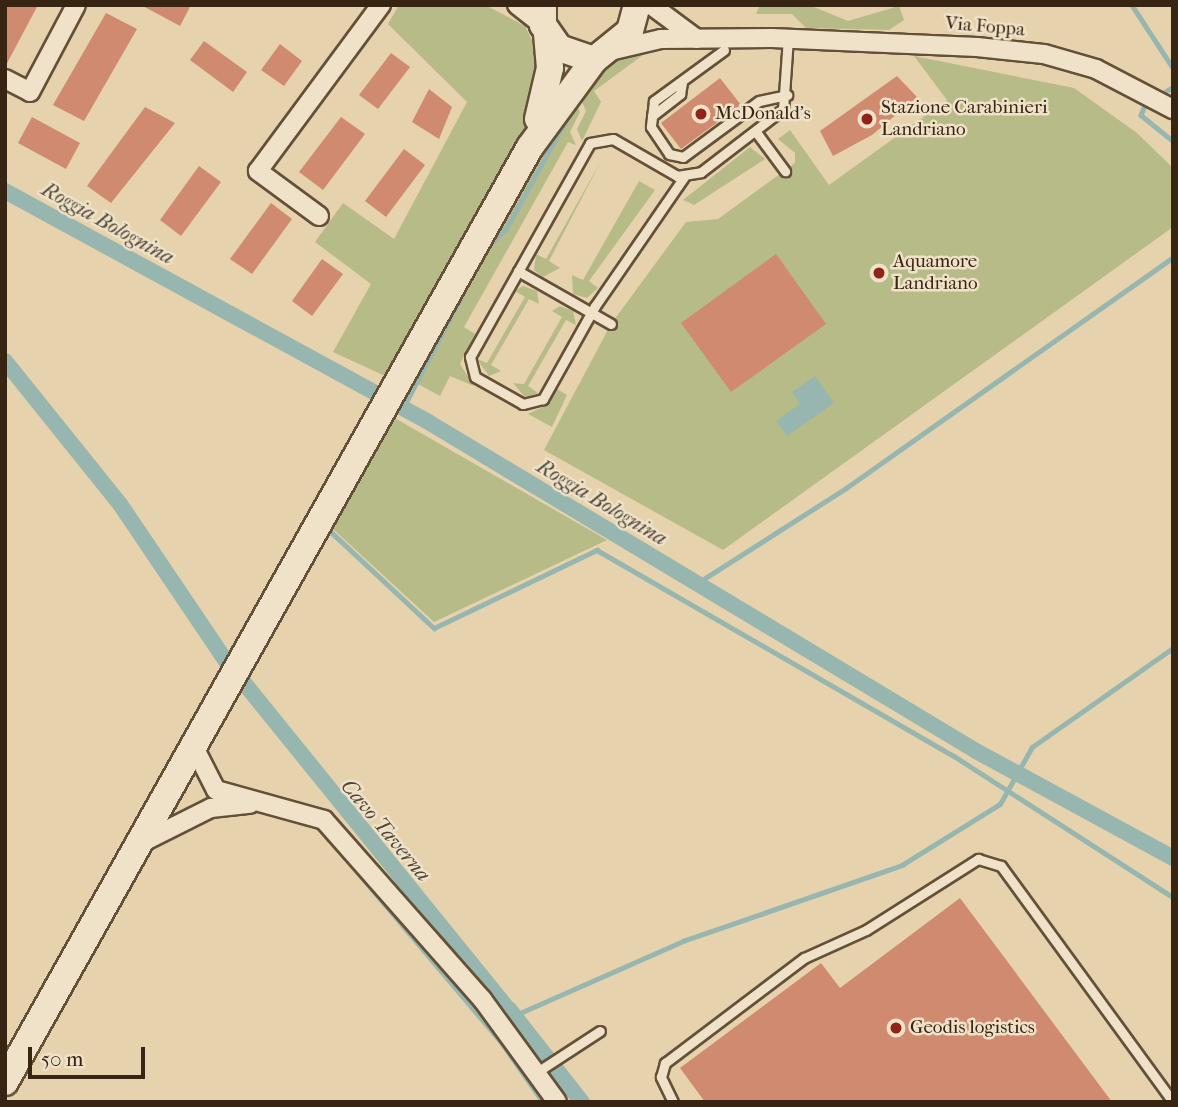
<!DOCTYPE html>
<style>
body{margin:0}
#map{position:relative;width:1178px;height:1107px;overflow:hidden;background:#e6d2ac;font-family:"IM FELL French Canon",serif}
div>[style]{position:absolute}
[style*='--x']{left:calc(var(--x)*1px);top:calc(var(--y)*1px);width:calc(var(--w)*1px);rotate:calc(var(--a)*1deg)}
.green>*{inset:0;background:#b7bb88}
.water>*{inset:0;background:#97b6b0}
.stream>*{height:4.5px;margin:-2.25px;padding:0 2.25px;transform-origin:2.25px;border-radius:2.25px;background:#97b6b0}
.canal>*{height:16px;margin:-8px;padding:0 8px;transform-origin:8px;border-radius:8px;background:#97b6b0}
.building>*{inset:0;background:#d08a6f}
.roads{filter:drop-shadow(2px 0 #645038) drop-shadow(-2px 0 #645038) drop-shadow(0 2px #645038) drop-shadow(0 -2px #645038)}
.lane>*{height:9px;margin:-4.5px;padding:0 4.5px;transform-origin:4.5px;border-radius:4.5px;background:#efe2c9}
.street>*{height:18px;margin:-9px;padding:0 9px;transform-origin:9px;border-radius:9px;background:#efe2c9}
.secondary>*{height:26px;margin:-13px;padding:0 13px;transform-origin:13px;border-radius:13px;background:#efe2c9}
.dots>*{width:19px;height:19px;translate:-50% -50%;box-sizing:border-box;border:4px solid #efe2c9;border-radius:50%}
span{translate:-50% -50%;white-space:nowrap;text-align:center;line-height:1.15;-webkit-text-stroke:5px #efe2c9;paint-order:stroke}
.street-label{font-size:19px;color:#382412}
.poi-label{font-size:19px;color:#382412}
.left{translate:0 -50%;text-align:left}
.water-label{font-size:21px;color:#50483a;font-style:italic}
.frame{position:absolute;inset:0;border:7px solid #382412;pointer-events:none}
.scale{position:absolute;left:28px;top:1047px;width:117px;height:32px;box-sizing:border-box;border:4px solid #382412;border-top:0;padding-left:9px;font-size:21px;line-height:24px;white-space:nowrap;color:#382412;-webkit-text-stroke:5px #efe2c9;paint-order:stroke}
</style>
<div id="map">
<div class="green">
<i style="clip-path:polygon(399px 5px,489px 7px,525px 26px,538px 53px,536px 102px,523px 132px,385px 376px,333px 352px,371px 284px,315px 242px,343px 203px,394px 239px,467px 102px,388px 24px)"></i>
<i style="clip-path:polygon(760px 5px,809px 5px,848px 21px,899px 6px,904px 20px,889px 30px,806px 28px,792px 14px,756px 14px)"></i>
<i style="clip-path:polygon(640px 50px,643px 55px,594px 91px,601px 102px,582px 141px,577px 129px,586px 111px,578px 93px,608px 65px)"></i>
<i style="clip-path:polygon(914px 56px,1074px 88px,1137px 133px,1173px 168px,1173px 227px,723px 550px,544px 450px,611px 324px,686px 222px,718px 219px,795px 163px,795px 153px,778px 139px,790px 130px,829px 185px,947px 100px)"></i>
<i style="clip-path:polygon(572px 95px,580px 112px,570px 132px,576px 145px,568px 142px,464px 327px,475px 334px,460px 364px,474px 386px,450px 376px,440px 396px,407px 378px)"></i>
<i style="clip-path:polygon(750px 147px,765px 159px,694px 205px,683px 200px)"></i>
<i style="clip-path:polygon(601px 161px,549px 261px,560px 268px,543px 277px,534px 270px,536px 254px,546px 259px)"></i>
<i style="clip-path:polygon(639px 181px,655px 190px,589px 281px,598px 288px,587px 298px,573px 294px,572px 275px,583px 280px)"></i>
<i style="clip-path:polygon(523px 286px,537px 291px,539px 304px,529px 299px,491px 365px,501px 371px,489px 376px,477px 359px,487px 363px,525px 297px,515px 291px)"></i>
<i style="clip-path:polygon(560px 306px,573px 311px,576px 325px,566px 320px,528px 386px,538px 393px,525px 397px,513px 383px,524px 384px,562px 317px,552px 311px)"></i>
<i style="clip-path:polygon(557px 389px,567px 395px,552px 427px,528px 414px,547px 405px)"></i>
<i style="clip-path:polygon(393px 417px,607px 540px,434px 622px,332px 528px)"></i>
</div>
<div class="water">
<i style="clip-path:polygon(815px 376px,834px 403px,787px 436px,776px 421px,800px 404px,792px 392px)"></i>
</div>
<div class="stream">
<i style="--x:1132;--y:5;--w:75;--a:56.9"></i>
<i style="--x:1160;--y:95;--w:15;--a:-32"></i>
<i style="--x:1144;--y:108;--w:8;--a:113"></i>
<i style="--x:1141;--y:115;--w:41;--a:39.1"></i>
<i style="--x:490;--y:244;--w:22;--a:-43"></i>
<i style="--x:506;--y:229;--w:127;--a:-61.2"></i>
<i style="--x:403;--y:408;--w:125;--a:-62.4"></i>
<i style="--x:329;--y:530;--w:144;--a:43"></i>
<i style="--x:434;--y:628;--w:181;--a:-25.6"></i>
<i style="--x:597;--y:550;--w:412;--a:30"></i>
<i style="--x:954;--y:756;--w:260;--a:32.8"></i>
<i style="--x:696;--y:584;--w:178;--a:-32.6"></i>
<i style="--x:846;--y:488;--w:400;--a:-35.2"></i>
<i style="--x:339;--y:850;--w:253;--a:49.8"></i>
<i style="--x:502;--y:1043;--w:72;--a:55.2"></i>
<i style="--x:504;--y:1020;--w:196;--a:-23.8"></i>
<i style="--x:683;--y:941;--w:232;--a:-19.1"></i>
<i style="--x:902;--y:865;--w:115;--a:-31.9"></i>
<i style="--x:1000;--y:804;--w:65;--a:-60.7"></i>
<i style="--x:1032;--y:747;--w:172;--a:-35.1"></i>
</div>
<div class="canal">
<i style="--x:5;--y:191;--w:484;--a:28.6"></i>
<i style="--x:430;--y:423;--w:637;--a:30.99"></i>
<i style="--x:976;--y:751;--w:224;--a:28.5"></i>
<i style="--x:5;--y:361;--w:184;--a:51.2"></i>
<i style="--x:120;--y:504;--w:193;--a:56"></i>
<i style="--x:240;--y:678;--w:421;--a:51"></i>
<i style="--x:509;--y:1009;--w:118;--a:51.9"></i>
</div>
<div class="building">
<i style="clip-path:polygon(5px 5px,38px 5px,5px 67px)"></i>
<i style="clip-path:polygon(141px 5px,191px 5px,180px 26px)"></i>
<i style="clip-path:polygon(106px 13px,137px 29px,84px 121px,53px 105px)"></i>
<i style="clip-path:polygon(204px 41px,247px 72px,233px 92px,190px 60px)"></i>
<i style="clip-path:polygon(280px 44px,302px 61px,284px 86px,261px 70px)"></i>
<i style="clip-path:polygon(391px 53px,410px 67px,378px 109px,359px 95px)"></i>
<i style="clip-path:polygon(897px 76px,917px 97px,872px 135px,833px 156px,820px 131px)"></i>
<i style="clip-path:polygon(720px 78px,741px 105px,681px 149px,661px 123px)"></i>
<i style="clip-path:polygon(429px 89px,452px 107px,439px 139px,412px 122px)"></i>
<i style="clip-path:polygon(145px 107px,175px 123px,111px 203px,87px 186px)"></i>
<i style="clip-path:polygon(32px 117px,80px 143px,66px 169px,18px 143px)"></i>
<i style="clip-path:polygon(341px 117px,365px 134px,323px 190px,299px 172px)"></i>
<i style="clip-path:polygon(404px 149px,425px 165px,386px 217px,365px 201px)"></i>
<i style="clip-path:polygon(199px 166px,221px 182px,181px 236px,160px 220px)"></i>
<i style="clip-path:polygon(271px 203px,292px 219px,252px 274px,230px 259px)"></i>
<i style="clip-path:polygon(776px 254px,826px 324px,731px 392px,681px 323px)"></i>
<i style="clip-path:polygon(322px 259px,343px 274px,312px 316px,292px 301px)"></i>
<i style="clip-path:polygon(960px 898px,1112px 1102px,705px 1102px,680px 1068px,821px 963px,840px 988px)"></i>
</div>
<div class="roads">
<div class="lane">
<i style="--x:724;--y:50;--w:87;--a:143.9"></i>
<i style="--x:654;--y:101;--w:26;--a:97"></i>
<i style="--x:651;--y:127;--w:32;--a:56"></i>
<i style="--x:669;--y:154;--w:14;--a:12"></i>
<i style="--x:683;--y:157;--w:94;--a:-36.4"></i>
<i style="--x:759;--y:101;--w:29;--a:-12"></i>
<i style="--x:652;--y:116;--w:36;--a:-38"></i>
<i style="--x:680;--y:94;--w:11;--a:-80"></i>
<i style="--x:756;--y:132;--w:49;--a:53.4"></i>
<i style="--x:684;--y:177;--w:157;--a:124.6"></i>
<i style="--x:595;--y:306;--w:107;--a:119.2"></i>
<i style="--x:543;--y:399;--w:21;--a:166"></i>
<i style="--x:523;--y:404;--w:55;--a:-150.6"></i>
<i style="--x:475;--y:377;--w:21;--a:-104"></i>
<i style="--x:470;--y:357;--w:245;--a:-60.7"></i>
<i style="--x:590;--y:143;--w:23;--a:-10"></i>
<i style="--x:613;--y:139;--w:74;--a:30"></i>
<i style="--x:677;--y:176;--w:24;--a:-9"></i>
<i style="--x:701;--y:172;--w:103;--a:-37.5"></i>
<i style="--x:783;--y:109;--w:71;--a:-86"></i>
<i style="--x:518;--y:271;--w:107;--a:29.7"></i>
<i style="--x:537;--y:1072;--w:75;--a:-33.1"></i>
<i style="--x:673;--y:1102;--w:28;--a:-116"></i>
<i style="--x:661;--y:1077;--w:15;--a:-74"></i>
<i style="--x:665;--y:1063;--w:174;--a:-37.1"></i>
<i style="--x:804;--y:958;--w:68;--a:-24.3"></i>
<i style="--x:866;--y:930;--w:133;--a:-32.4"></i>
<i style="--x:978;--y:859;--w:24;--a:17"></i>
<i style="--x:1001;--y:866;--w:292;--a:53.9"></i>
</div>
<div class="street">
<i style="--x:517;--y:5;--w:33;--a:38"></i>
<i style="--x:651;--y:5;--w:57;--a:36.5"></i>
<i style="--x:614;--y:50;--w:48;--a:-13.2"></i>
<i style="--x:661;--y:39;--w:111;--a:-0.5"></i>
<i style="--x:772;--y:38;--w:205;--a:2.5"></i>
<i style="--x:977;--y:47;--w:67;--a:6"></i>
<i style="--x:1044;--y:54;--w:54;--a:16.1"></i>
<i style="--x:1096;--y:69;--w:87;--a:27.5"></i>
<i style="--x:5;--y:79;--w:28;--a:27"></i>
<i style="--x:30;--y:92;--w:98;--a:-62.1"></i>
<i style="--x:319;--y:216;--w:76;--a:-143.6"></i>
<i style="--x:258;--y:171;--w:207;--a:-53.5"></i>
<i style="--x:194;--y:747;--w:48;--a:62.9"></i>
<i style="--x:216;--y:790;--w:112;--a:15.5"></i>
<i style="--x:324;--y:820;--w:239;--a:48.6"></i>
<i style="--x:482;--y:999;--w:127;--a:53.9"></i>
<i style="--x:141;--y:843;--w:78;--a:-26.6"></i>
<i style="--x:211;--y:808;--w:39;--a:-6"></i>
</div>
<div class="secondary">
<i style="--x:543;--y:5;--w:20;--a:90"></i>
<i style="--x:543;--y:25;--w:28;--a:55"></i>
<i style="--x:559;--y:48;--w:37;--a:19"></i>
<i style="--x:594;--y:60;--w:46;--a:-38.9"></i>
<i style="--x:630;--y:31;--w:27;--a:-75"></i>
<i style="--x:538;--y:119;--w:52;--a:-76.8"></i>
<i style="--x:550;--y:68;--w:34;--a:-95"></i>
<i style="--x:5;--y:1082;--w:1072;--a:-60.69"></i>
<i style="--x:530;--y:147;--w:108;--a:-53.7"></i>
</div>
</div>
<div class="dots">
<i style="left:701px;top:114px;background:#8f2418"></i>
<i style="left:867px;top:119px;background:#8f2418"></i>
<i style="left:879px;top:273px;background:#8f2418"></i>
<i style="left:896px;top:1028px;background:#8f2418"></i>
</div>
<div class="street-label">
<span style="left:985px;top:27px;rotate:5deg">Via Foppa</span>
</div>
<div class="poi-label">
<span class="left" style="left:881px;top:119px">Stazione Carabinieri<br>Landriano</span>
<span class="left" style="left:715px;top:114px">McDonald's</span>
<span class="left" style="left:893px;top:273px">Aquamore<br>Landriano</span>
<span class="left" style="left:910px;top:1028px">Geodis logistics</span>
</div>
<div class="water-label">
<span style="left:108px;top:223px;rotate:29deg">Roggia Bolognina</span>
<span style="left:602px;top:502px;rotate:31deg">Roggia Bolognina</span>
<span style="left:386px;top:830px;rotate:50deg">Cavo Taverna</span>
</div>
<div class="frame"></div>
<div class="scale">50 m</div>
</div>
